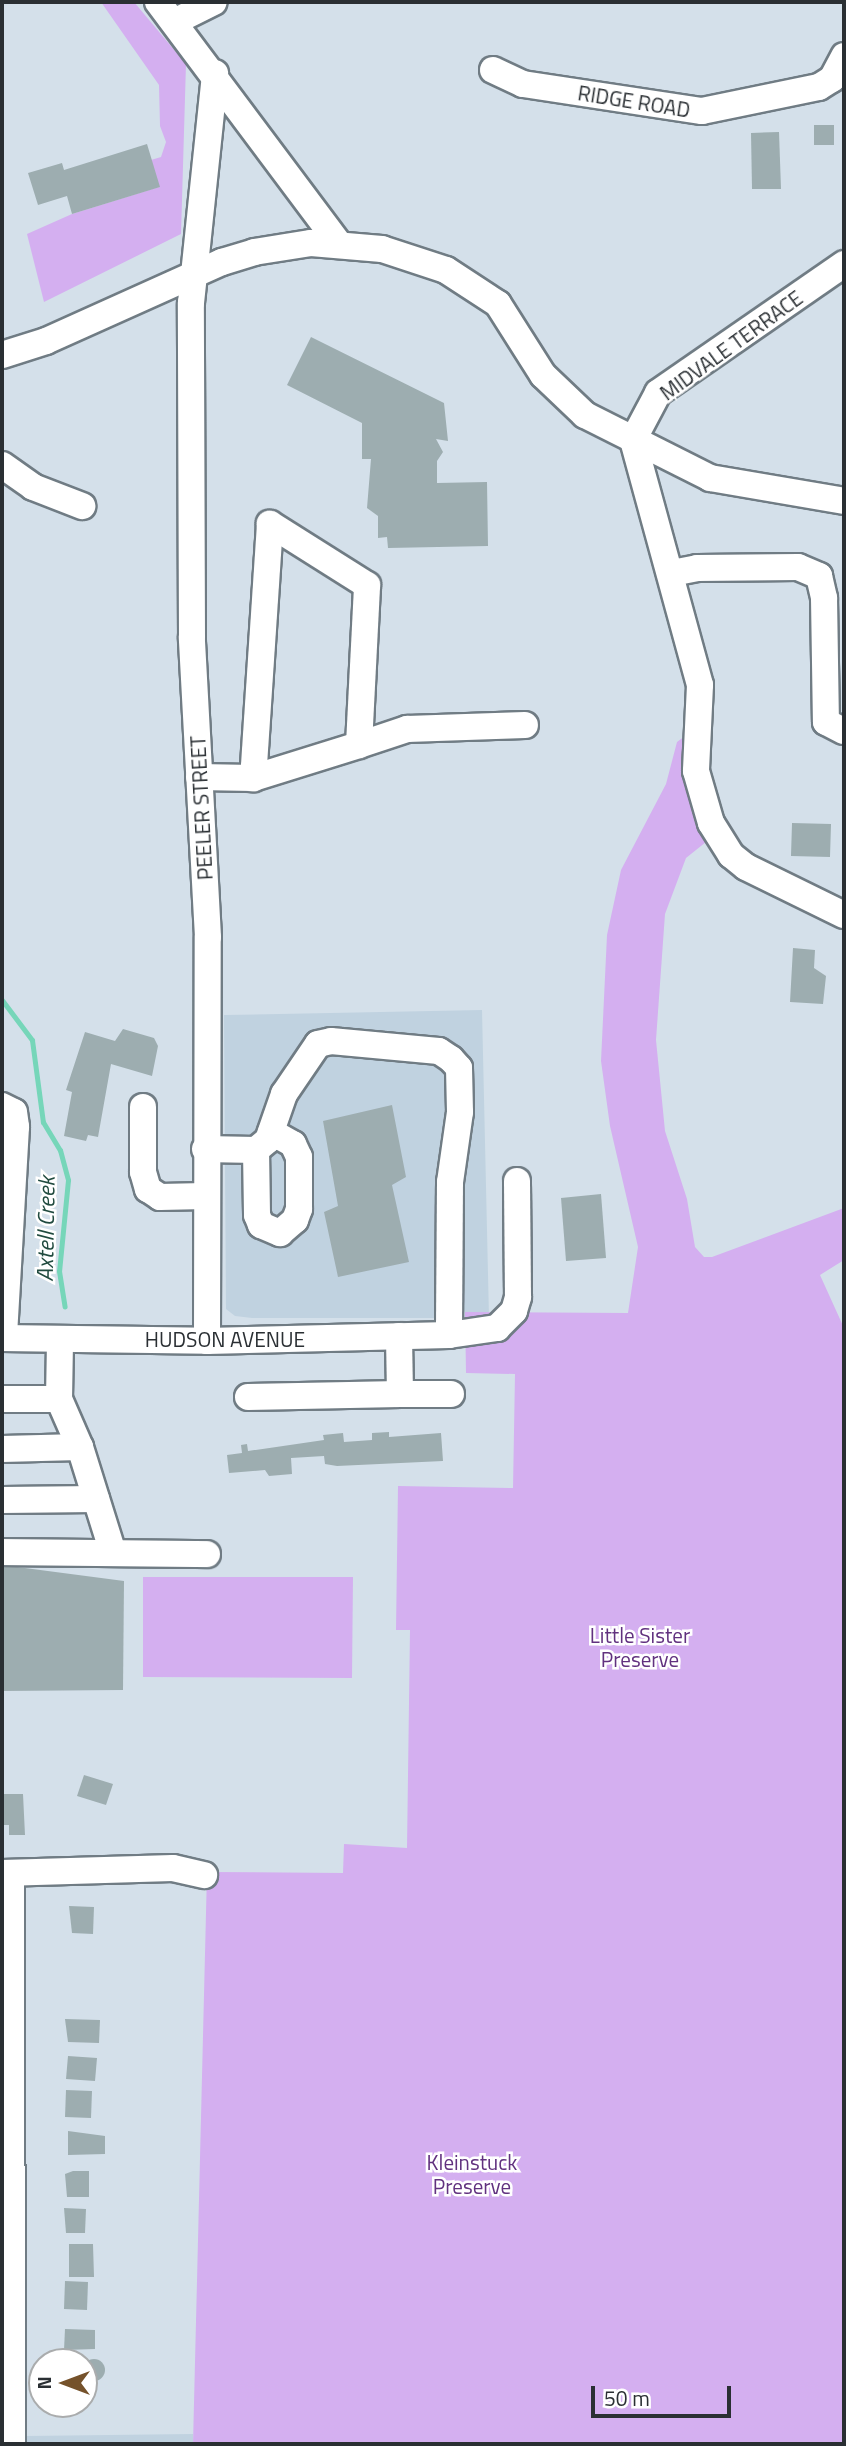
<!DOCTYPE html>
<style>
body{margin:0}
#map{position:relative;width:846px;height:2446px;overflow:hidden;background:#d4e0ea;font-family:"Titillium Web",sans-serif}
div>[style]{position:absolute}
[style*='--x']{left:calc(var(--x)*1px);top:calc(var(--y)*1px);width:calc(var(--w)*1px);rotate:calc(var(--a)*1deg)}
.built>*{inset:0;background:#c0d2e0}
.green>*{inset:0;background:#d4aff0}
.stream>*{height:5px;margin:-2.5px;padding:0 2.5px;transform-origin:2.5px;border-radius:2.5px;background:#76d6b9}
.building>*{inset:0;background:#9dadb0}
.round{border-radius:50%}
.roads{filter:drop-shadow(2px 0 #707c84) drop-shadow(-2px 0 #707c84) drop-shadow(0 2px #707c84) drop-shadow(0 -2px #707c84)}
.minor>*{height:26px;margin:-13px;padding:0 13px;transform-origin:13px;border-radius:13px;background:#fff}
span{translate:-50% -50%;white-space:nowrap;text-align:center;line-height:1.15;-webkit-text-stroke:5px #fff;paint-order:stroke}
.street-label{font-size:21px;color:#2a2f33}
.park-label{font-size:21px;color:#61317f}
.water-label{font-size:23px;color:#214b3f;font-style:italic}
.frame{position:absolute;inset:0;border:4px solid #2a2f33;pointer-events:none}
.north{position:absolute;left:28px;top:2348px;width:70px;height:70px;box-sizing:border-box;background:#fff;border:2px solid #aaacad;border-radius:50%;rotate:270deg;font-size:19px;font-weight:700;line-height:28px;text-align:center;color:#2a2f33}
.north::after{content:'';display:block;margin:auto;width:24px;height:32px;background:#75522b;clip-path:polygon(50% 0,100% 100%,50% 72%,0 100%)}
.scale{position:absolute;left:591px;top:2386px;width:140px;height:32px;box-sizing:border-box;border:4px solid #2a2f33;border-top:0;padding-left:9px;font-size:21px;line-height:24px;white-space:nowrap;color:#2a2f33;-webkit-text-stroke:5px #fff;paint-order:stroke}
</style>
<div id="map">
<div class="built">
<i style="clip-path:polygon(482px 1010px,489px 1318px,252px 1318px,235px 1316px,226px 1309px,224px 1015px)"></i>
<i style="clip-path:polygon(193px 2434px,193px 2444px,25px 2444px,25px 2436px)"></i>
</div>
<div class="green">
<i style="clip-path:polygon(101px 2px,134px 2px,186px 64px,181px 234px,44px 302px,27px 234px,72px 214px,159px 187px,151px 160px,161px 157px,166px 142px,160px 126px,159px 85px)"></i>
<i style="clip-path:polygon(685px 736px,716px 834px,686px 858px,665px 914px,656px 1040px,665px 1131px,687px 1199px,695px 1247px,704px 1257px,712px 1257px,844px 1208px,844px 1260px,820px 1275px,844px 1328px,844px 2444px,193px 2444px,207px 1872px,343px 1873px,344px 1844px,407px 1848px,410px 1630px,396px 1630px,398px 1486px,513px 1488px,515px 1374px,466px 1373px,465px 1312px,628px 1313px,638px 1247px,610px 1126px,601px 1061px,607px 935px,621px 870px,666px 784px,677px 742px)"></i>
<i style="clip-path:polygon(143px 1577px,353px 1577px,352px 1678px,143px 1677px)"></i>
</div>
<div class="stream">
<i style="--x:2;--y:1000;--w:50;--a:53.1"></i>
<i style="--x:32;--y:1040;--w:83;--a:82.4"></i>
<i style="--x:43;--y:1122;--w:33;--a:59"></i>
<i style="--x:60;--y:1150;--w:31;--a:75"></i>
<i style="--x:68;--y:1180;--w:91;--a:95.6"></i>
<i style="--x:59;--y:1271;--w:36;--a:81"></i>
</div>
<div class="building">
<i style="clip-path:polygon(814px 125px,834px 125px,834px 145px,814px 145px)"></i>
<i style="clip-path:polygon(779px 132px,781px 189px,752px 189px,751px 133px)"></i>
<i style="clip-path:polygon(147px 144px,160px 187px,72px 214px,67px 196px,38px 205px,28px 173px,62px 163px,64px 170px)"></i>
<i style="clip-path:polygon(311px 337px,444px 403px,448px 441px,436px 439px,443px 452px,437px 461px,437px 483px,487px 482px,488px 546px,388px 548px,387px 537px,378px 538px,378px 516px,367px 508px,371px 459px,362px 459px,362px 423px,287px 385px)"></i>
<i style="clip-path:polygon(792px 823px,831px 824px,830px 857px,791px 856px)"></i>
<i style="clip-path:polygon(793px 948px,815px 950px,814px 968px,826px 976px,823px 1004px,790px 1002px)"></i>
<i style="clip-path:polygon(123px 1029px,154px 1038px,158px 1046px,152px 1076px,111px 1064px,98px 1137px,88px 1135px,86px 1141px,64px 1136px,72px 1092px,66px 1090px,85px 1032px,115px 1041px)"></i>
<i style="clip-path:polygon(392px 1105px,406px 1177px,392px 1185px,409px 1262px,338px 1277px,324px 1212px,338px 1206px,323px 1121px)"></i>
<i style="clip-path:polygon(601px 1194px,606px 1258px,566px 1261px,561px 1198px)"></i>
<i style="clip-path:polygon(389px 1432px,389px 1437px,441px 1433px,443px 1461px,337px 1466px,325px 1464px,324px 1456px,291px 1458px,292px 1474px,269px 1476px,265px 1470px,229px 1473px,227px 1455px,242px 1453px,241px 1445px,247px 1444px,248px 1451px,324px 1440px,323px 1435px,343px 1433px,344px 1442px,372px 1440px,372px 1433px)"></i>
<i style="clip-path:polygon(2px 1565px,124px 1581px,123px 1690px,2px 1691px)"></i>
<i style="clip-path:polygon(84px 1775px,113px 1784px,106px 1805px,77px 1796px)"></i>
<i style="clip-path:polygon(2px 1794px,23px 1794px,25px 1835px,9px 1835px,9px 1825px,2px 1825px)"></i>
<i style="clip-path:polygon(69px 1906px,94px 1907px,93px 1934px,72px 1933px)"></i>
<i style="clip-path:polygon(65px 2019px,100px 2020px,99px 2043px,68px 2042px)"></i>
<i style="clip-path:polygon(68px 2056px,97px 2058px,95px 2081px,66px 2079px)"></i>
<i style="clip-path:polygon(66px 2090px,92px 2091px,91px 2118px,65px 2117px)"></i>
<i style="clip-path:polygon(68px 2131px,105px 2136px,105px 2154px,68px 2155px)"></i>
<i style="clip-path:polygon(73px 2171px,89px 2171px,89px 2197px,67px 2197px,65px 2174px)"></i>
<i style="clip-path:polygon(64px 2208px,86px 2209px,85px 2233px,66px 2233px)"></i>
<i style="clip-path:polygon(69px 2244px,93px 2244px,94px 2277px,69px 2277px)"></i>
<i style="clip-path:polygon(65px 2281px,88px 2282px,87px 2310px,64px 2309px)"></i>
<i style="clip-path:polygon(65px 2329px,95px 2330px,95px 2349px,64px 2350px)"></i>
<i class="round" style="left:83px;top:2359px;width:22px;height:22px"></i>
</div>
<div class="roads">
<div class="minor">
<i style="--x:158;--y:2;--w:301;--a:53.2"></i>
<i style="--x:176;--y:21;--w:42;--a:-26.6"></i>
<i style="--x:493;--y:70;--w:33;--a:25"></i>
<i style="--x:523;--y:84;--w:181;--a:8.6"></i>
<i style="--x:702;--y:111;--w:119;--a:-11.6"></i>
<i style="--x:819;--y:87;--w:15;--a:-32"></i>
<i style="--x:832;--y:79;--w:26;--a:-62"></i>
<i style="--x:844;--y:264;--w:226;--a:145.3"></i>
<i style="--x:658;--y:393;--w:53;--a:118"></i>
<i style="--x:633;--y:440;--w:254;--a:74.7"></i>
<i style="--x:700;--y:685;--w:86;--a:92.7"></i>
<i style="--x:696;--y:771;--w:54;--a:73.9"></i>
<i style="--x:711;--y:823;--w:38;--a:58"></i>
<i style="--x:731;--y:855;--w:19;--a:39"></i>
<i style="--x:746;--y:867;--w:109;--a:26.1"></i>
<i style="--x:2;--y:355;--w:46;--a:-17.7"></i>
<i style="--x:46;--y:341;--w:193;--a:-24.2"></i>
<i style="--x:222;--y:262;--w:34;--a:-17"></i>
<i style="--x:254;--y:252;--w:58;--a:-9"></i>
<i style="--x:311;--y:243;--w:71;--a:4.8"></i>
<i style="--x:382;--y:249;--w:67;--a:18.2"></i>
<i style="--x:446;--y:270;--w:62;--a:33.2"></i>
<i style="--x:498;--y:304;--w:84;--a:57.6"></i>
<i style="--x:543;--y:375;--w:58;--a:43.6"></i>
<i style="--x:585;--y:415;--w:140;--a:26.7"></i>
<i style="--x:710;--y:478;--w:136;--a:9.7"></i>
<i style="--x:2;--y:465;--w:38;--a:35"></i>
<i style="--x:33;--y:487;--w:53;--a:21.2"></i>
<i style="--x:672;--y:573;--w:25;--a:-11"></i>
<i style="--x:697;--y:568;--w:101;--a:-0.6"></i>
<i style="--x:798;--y:567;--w:23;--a:23"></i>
<i style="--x:819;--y:576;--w:23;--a:77"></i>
<i style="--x:824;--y:598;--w:124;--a:89.1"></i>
<i style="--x:826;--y:722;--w:20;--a:27"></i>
<i style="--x:359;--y:745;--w:51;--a:-18.4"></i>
<i style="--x:407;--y:729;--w:118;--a:-1.9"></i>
<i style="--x:199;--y:777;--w:54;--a:1.1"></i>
<i style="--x:253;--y:778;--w:111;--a:-17.3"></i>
<i style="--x:359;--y:745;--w:160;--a:-87.1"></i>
<i style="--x:367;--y:585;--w:115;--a:-147.8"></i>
<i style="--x:270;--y:524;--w:255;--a:93.8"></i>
<i style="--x:2;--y:1106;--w:13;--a:27"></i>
<i style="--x:14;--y:1112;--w:15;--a:82"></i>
<i style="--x:16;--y:1127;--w:211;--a:93.3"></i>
<i style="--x:143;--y:1107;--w:65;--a:90"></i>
<i style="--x:143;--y:1172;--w:18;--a:74"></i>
<i style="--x:148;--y:1189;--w:14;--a:34"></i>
<i style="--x:160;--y:1197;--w:45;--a:-1.3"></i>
<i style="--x:205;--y:1149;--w:51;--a:1.1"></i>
<i style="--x:256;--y:1150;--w:16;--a:-40"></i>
<i style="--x:268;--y:1140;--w:49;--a:-70.8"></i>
<i style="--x:284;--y:1094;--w:60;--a:-55.8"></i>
<i style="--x:318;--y:1044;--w:13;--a:-13"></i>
<i style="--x:331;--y:1041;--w:108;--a:5.3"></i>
<i style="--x:439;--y:1051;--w:14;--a:34"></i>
<i style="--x:451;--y:1059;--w:12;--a:48"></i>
<i style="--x:459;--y:1068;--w:44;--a:88.7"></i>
<i style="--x:460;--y:1112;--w:71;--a:98.1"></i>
<i style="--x:450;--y:1182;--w:153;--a:90.4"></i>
<i style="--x:256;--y:1150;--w:65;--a:89.1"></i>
<i style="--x:257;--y:1215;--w:11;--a:68"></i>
<i style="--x:261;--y:1225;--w:21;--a:23"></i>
<i style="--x:280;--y:1233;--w:20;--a:-41"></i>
<i style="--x:295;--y:1220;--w:12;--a:-70"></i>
<i style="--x:299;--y:1209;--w:52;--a:-90"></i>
<i style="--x:299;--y:1157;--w:14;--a:-115"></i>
<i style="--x:293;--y:1144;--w:25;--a:-151"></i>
<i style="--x:2;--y:1338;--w:205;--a:0.8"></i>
<i style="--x:207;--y:1341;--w:242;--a:-1.4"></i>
<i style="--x:449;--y:1335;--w:49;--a:-8.3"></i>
<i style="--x:497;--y:1328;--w:24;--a:-45"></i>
<i style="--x:514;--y:1311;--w:15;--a:-74"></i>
<i style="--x:518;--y:1297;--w:116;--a:-90.5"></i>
<i style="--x:207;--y:1341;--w:404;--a:-89.9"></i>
<i style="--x:208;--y:937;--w:300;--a:-93.1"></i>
<i style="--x:192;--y:637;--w:334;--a:-90.2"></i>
<i style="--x:191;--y:303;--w:231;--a:-84"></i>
<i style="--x:400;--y:1394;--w:51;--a:0"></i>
<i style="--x:248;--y:1397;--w:152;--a:-1.1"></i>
<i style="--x:400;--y:1394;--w:58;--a:-91"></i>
<i style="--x:2;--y:1399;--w:57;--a:0"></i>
<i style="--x:59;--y:1399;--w:60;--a:-89"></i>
<i style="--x:59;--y:1399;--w:52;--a:66.4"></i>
<i style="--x:80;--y:1447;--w:111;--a:72.7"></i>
<i style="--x:2;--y:1449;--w:78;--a:-1.5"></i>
<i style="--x:2;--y:1500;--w:94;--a:-0.6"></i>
<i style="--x:2;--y:1552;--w:205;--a:0.6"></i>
<i style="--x:2;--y:1873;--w:171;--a:-1.7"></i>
<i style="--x:173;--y:1868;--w:32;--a:13"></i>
<i style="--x:11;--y:1873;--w:571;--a:89.9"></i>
</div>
</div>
<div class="street-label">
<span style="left:634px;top:101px;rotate:9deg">RIDGE ROAD</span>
<span style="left:731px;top:345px;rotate:-36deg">MIDVALE TERRACE</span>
<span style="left:201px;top:808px;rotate:-93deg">PEELER STREET</span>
<span style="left:225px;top:1339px">HUDSON AVENUE</span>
</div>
<div class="park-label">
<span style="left:640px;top:1647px">Little Sister<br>Preserve</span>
<span style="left:472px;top:2174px">Kleinstuck<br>Preserve</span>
</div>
<div class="water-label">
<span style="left:46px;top:1229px;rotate:-89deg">Axtell Creek</span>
</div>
<div class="frame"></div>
<div class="north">N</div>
<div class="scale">50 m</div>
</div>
